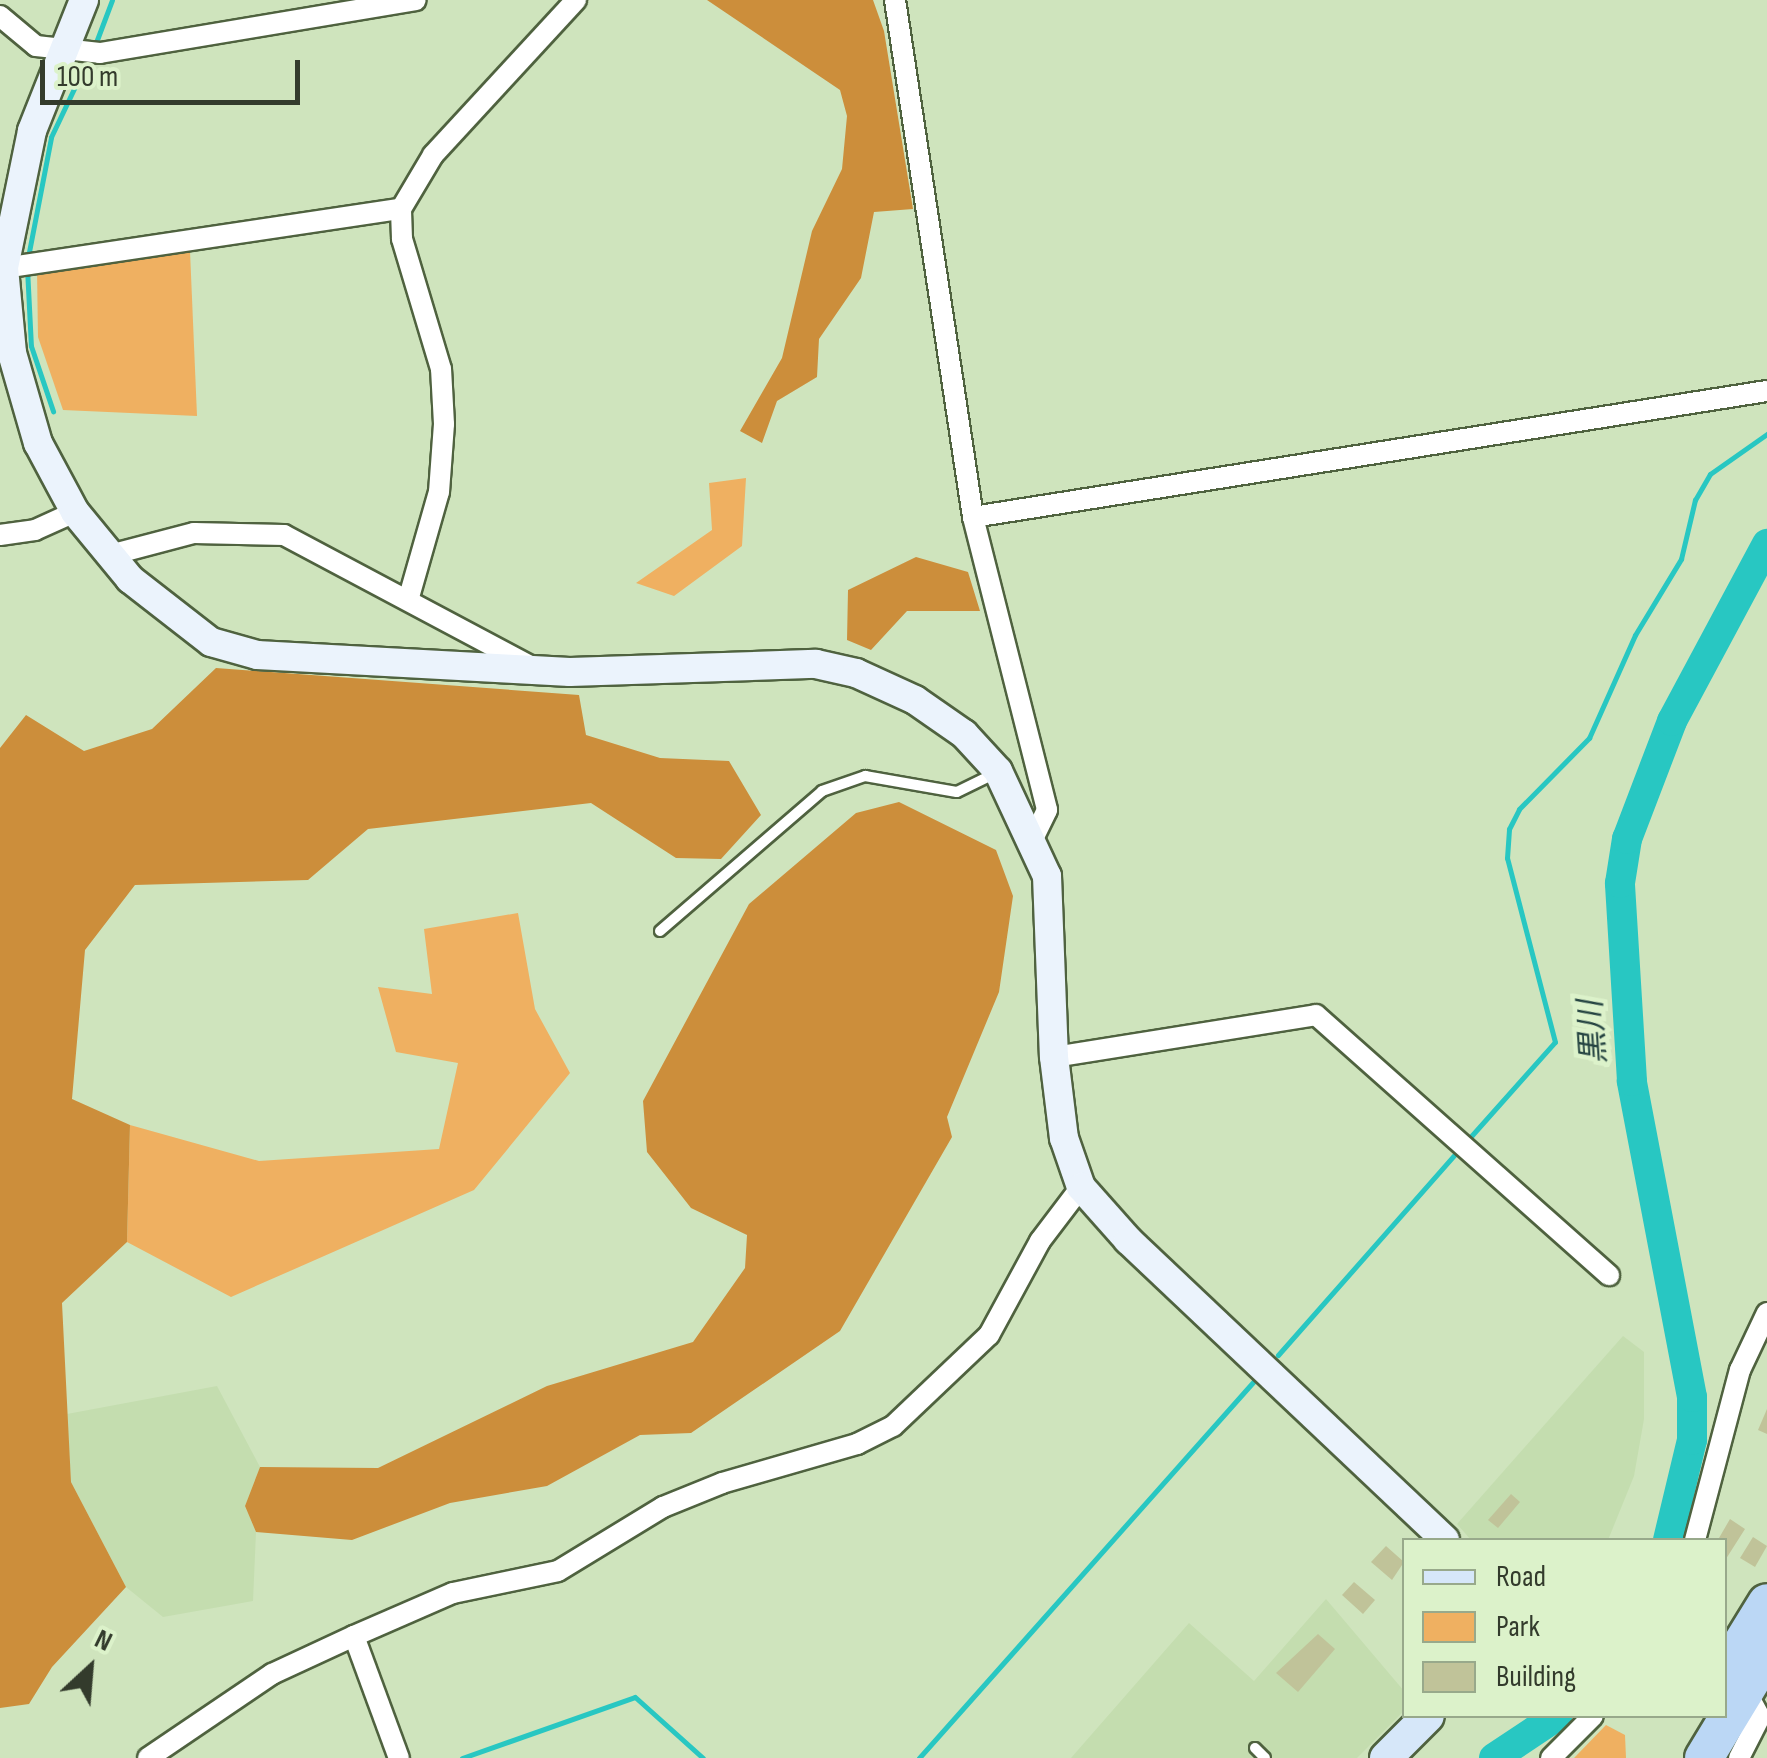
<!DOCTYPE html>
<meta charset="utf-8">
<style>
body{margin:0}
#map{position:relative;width:1767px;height:1758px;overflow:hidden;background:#cfe4bd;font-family:"Sofia Sans Condensed","Noto Sans JP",sans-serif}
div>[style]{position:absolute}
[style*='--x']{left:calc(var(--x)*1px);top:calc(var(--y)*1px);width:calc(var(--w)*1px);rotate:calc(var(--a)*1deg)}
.built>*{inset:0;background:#c4ddaf}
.green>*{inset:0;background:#efb061}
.forest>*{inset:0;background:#cc8e3b}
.stream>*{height:5px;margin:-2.5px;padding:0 2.5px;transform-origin:2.5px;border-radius:2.5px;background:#28c7c2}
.river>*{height:30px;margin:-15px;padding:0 15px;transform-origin:15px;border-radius:15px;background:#28c7c2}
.building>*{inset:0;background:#c0c399}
.roads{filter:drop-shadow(2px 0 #4f623f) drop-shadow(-2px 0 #4f623f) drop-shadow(0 2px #4f623f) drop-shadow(0 -2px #4f623f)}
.lane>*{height:10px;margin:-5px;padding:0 5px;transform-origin:5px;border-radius:5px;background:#fff}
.street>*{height:20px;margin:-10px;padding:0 10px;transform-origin:10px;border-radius:10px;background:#fff}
.secondary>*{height:28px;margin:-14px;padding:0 14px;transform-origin:14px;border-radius:14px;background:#ebf3fc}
.primary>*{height:32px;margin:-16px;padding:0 16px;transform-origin:16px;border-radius:16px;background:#d6e7f9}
.highway>*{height:38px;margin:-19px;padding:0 19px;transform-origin:19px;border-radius:19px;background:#bbd7f5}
span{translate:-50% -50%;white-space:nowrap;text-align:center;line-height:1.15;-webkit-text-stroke:9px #dcf2ca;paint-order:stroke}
.water-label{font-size:32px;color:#244341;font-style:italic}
.legend{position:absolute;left:1402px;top:1538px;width:325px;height:180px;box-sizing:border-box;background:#dcf2ca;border:2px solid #98a98b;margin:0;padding:12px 18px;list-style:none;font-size:30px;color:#333b2c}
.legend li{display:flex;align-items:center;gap:20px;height:50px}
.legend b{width:50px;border:2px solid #98a98b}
.north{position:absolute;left:40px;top:1618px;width:100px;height:100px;-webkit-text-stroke:8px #dcf2ca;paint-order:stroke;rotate:26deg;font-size:28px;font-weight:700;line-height:40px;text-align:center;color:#333b2c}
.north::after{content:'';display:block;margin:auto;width:35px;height:45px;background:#333b2c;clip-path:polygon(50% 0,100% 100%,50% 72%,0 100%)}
.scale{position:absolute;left:40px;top:60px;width:260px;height:45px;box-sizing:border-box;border:5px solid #333b2c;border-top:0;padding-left:12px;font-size:30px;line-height:35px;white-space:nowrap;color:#333b2c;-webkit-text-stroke:8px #dcf2ca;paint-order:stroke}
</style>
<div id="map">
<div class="built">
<i style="clip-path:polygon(1623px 1336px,1644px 1352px,1644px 1419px,1634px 1476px,1608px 1540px,1471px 1540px,1457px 1524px)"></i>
<i style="clip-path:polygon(217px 1386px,260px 1467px,245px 1506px,256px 1532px,253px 1601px,163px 1617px,126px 1587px,71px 1482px,67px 1414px)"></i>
<i style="clip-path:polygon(1326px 1599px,1404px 1691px,1404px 1711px,1357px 1758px,1071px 1758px,1189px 1623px,1254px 1681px)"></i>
</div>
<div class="green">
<i style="clip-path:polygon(190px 251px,197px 416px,63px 410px,38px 337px,37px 270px)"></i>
<i style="clip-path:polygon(746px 478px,742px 546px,674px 596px,636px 583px,712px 530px,709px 483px)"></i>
<i style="clip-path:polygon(518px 913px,535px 1009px,570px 1073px,474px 1190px,231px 1297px,127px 1242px,130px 1125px,259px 1161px,439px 1149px,458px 1063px,396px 1052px,378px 987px,432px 994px,424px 929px)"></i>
<i style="clip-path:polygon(1606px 1725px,1625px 1735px,1626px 1758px,1574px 1758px)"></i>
</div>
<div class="forest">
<i style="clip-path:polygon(707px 0,873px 0,884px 31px,913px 209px,874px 212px,861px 278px,819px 339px,817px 377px,777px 401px,762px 443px,740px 431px,782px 358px,812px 231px,842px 169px,847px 116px,840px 90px)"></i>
<i style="clip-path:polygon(916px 557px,968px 572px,980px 611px,907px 611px,871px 650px,847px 640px,848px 590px)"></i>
<i style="clip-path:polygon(216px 668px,579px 695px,586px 735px,660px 758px,729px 761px,761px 815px,721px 859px,676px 858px,591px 803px,368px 829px,308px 880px,135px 885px,85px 950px,72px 1099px,130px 1125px,127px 1242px,62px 1303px,71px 1482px,126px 1587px,52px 1667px,29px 1704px,0 1708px,0 748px,26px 715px,84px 751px,152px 729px)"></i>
<i style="clip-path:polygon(899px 802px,996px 850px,1013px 896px,999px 992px,947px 1117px,952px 1137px,840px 1331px,691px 1433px,640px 1435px,547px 1486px,450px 1503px,352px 1540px,256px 1532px,245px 1506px,260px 1467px,378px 1468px,547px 1386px,693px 1342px,745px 1268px,747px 1235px,691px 1208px,647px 1152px,643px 1101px,749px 904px,856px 813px)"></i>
</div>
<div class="stream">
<i style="--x:95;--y:45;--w:48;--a:-69.3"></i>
<i style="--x:28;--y:257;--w:122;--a:-79.1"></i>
<i style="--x:51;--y:137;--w:86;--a:-64.6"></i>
<i style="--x:27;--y:268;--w:78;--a:87.1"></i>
<i style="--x:31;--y:346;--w:69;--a:71.3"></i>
<i style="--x:1465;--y:1143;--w:135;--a:-48.3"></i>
<i style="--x:1555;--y:1042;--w:190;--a:-104.6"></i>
<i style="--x:1507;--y:858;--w:29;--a:-86"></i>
<i style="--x:1509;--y:829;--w:22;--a:-63"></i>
<i style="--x:1519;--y:809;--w:100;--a:-45.4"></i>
<i style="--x:1589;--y:738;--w:113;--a:-65.9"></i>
<i style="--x:1635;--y:635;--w:89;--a:-58.8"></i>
<i style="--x:1681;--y:559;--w:61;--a:-76.7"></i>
<i style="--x:1695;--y:500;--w:30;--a:-60"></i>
<i style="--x:1710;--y:474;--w:70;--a:-35.1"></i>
<i style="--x:1278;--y:1355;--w:272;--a:-48.6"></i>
<i style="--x:462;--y:1758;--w:183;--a:-19.4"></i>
<i style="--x:635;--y:1697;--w:91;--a:41.9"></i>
<i style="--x:919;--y:1758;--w:504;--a:-48.38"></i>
</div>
<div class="river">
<i style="--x:1668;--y:1540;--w:103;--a:-76.5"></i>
<i style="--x:1692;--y:1440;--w:43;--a:-90"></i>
<i style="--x:1692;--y:1397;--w:322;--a:-100.8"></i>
<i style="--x:1632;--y:1081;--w:198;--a:-93.5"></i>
<i style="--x:1620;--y:883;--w:45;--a:-81"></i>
<i style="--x:1627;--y:839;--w:126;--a:-69.1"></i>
<i style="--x:1672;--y:721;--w:201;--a:-61.8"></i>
<i style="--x:1494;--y:1758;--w:76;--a:-33.7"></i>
</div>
<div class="building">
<i style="clip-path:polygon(1767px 1409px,1767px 1434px,1758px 1430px)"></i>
<i style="clip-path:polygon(1511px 1494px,1520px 1502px,1498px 1528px,1488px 1520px)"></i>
<i style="clip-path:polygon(1730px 1519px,1745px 1529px,1724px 1562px,1726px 1542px,1719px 1538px)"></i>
<i style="clip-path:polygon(1753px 1537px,1767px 1546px,1755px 1567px,1740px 1558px)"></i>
<i style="clip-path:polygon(1386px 1546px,1404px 1562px,1392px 1580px,1371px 1562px)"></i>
<i style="clip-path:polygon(1354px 1582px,1375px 1600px,1363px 1614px,1342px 1595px)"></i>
<i style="clip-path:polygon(1318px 1634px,1335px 1649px,1298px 1692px,1276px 1673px)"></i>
</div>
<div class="roads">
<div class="lane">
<i style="--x:660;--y:931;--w:214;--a:-40.8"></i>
<i style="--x:822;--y:791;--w:46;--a:-19.2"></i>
<i style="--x:865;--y:776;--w:93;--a:9.9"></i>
<i style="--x:957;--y:792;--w:46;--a:-26"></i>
<i style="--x:1255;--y:1748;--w:14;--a:45"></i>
</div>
<div class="street">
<i style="--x:895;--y:0;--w:523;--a:81.42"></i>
<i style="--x:973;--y:517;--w:302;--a:75.8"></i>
<i style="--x:1047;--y:810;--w:32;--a:116"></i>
<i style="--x:0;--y:16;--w:47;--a:39.8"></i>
<i style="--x:36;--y:46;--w:64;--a:6.2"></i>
<i style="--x:100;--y:53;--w:320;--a:-9.5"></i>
<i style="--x:4;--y:268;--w:401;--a:-8.5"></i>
<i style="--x:973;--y:517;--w:804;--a:-9.02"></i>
<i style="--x:0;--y:535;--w:35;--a:-8"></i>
<i style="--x:35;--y:530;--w:44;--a:-24.2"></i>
<i style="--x:110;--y:555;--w:87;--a:-14.7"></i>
<i style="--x:194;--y:533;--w:90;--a:1.3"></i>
<i style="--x:284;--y:535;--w:288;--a:28"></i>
<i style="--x:409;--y:597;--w:109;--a:-74.1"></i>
<i style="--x:439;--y:492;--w:68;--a:-85.8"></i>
<i style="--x:444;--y:424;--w:55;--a:-93.1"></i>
<i style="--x:441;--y:369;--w:136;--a:-106.7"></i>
<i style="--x:402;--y:239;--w:30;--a:-92"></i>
<i style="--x:401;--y:209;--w:63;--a:-59.3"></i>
<i style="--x:433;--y:155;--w:211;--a:-47.3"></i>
<i style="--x:1054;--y:1057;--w:265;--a:-9.1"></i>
<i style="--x:1316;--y:1015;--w:392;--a:41.6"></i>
<i style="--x:1695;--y:1540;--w:176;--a:-75.2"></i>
<i style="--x:1740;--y:1370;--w:63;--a:-64.7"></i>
<i style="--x:354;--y:1636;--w:130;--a:69.8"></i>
<i style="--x:148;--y:1758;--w:150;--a:-34.1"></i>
<i style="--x:272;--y:1674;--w:90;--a:-24.9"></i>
<i style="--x:354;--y:1636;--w:108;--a:-23.5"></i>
<i style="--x:453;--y:1593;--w:107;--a:-11.8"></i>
<i style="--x:558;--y:1571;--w:123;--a:-31.4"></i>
<i style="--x:663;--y:1507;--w:64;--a:-22.1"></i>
<i style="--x:722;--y:1483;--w:141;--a:-16.1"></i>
<i style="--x:857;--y:1444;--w:40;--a:-26.6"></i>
<i style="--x:893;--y:1426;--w:132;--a:-43.5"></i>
<i style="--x:989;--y:1335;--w:107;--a:-61.5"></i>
<i style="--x:1040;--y:1241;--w:68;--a:-52.8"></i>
<i style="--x:1551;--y:1758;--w:59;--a:-45"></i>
<i style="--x:1739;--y:1758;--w:46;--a:-62.9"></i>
<i style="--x:1760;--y:1717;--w:31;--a:-119"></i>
</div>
<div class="secondary">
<i style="--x:84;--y:0;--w:141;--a:111.7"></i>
<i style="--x:32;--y:131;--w:140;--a:101.6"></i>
<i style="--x:4;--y:268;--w:85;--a:84.6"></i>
<i style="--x:12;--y:353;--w:94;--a:73.9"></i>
<i style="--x:38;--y:443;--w:78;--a:61.8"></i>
<i style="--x:75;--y:512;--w:87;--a:50.6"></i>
<i style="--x:130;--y:579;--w:103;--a:37.9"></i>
<i style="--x:211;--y:642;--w:48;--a:15.8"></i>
<i style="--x:257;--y:655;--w:313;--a:3.1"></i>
<i style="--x:570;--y:672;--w:246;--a:-1.9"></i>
<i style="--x:816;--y:664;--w:41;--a:12.7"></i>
<i style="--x:856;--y:673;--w:65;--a:24.6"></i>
<i style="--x:915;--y:700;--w:60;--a:34.8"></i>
<i style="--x:964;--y:734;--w:50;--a:47.4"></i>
<i style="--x:998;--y:771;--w:116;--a:65"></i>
<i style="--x:1047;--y:876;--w:181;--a:87.8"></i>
<i style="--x:1054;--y:1057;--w:82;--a:83"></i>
<i style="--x:1064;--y:1138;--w:52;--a:70.9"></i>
<i style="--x:1081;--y:1187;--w:71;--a:48.4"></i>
<i style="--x:1128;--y:1240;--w:436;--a:43.4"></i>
</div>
<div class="primary">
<i style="--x:1386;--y:1758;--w:59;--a:-45"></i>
</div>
<div class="highway">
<i style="--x:1724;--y:1673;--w:82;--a:-58.4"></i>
<i style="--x:1704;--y:1758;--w:122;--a:-58.8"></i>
</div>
</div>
<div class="water-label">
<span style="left:1594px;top:1032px;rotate:-94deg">黒川</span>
</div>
<ul class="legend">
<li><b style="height:12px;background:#d6e7f9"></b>Road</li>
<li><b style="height:28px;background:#efb061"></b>Park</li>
<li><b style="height:28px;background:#c0c399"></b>Building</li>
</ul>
<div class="north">N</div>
<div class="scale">100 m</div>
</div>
